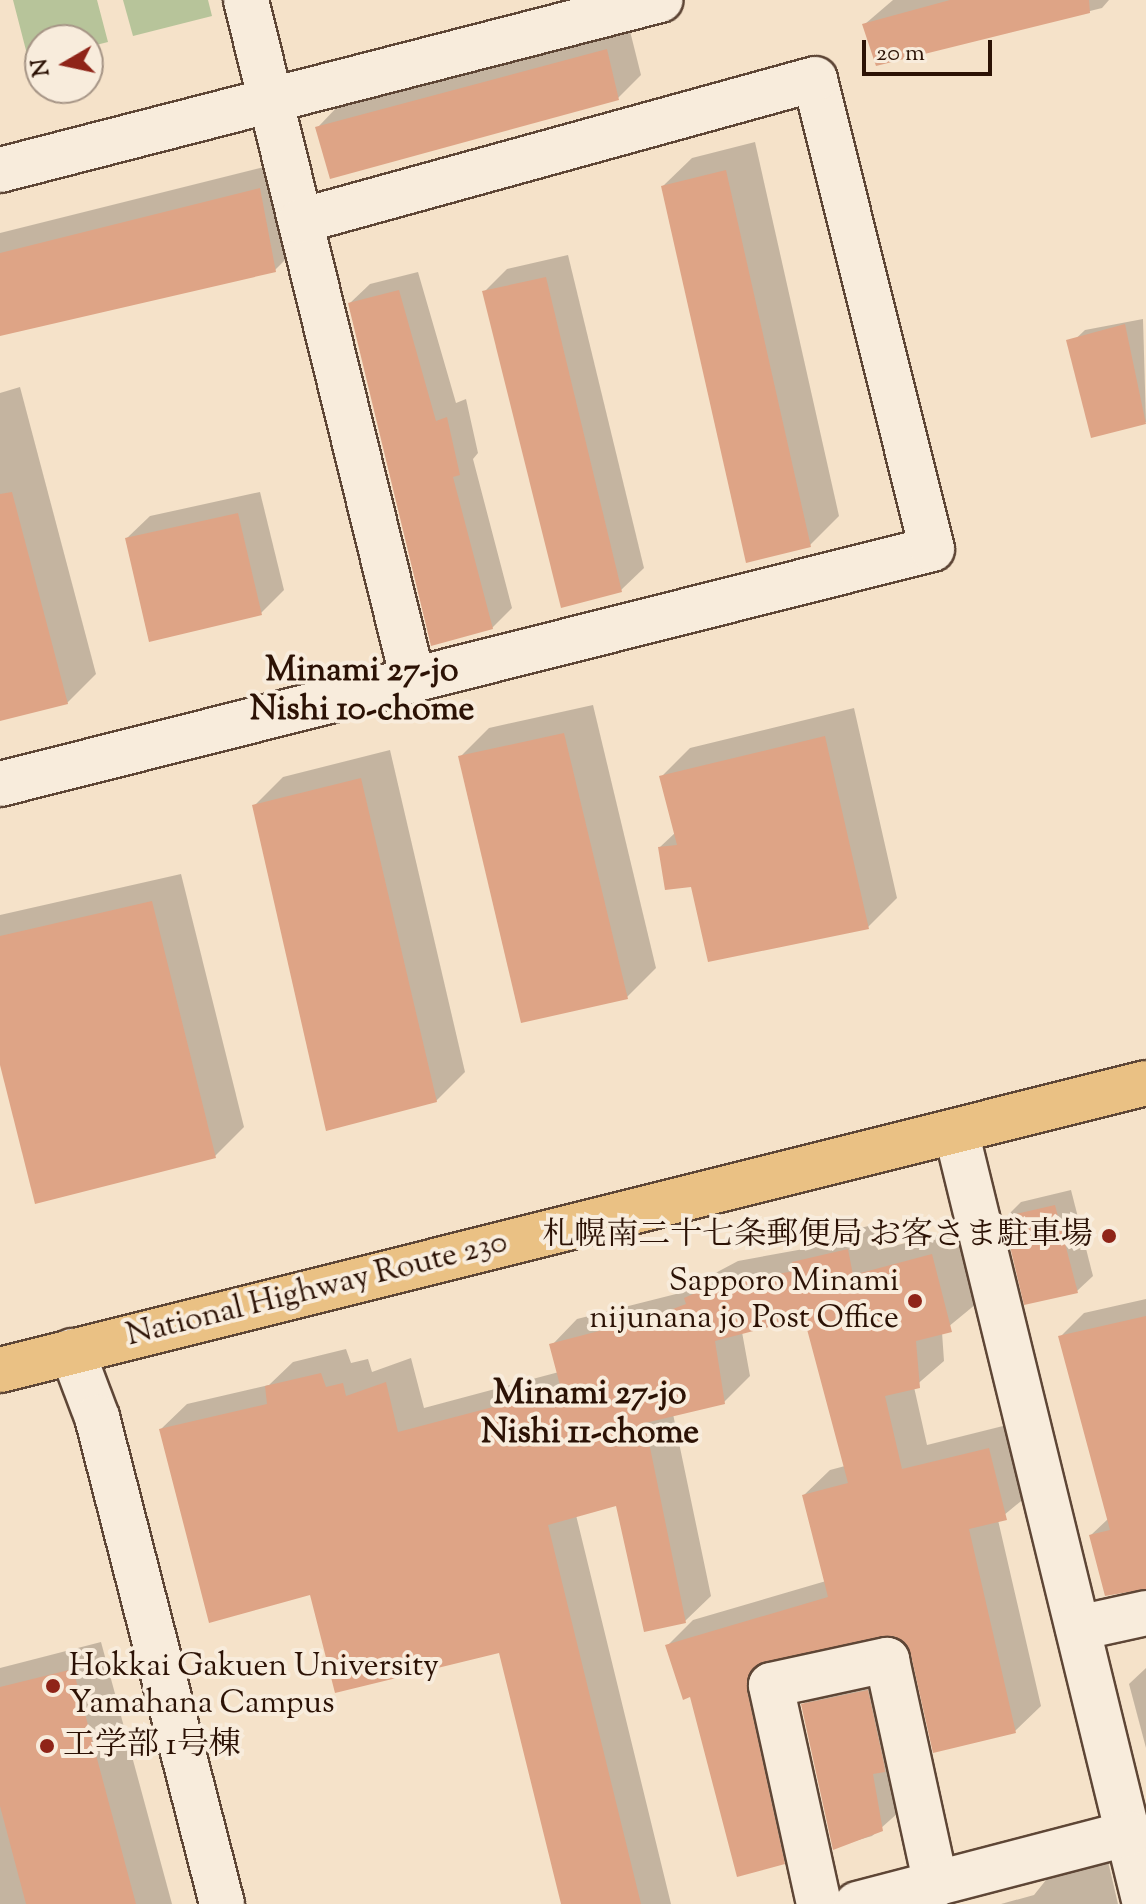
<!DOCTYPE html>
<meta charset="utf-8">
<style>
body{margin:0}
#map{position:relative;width:1146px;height:1904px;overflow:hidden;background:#f5e2c9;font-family:"Sorts Mill Goudy","Noto Serif JP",serif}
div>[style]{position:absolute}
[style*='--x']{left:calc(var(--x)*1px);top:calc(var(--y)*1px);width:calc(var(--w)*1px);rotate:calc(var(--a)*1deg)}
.green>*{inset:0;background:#b7c49a}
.shadow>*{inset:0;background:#0003}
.building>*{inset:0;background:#dea486}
.roads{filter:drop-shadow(2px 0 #5e4636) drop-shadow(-2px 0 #5e4636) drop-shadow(0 2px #5e4636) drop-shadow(0 -2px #5e4636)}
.minor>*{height:44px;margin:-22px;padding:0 22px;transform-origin:22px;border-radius:22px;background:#f8ecdc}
.highway>*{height:44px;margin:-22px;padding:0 22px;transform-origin:22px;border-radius:22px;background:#eac184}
.dots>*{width:22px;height:22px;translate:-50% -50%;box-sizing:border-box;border:4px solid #f8ecdc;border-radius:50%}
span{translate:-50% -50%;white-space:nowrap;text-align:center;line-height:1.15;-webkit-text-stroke:8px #f8ecdc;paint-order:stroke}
.poi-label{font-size:32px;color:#2c1205}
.right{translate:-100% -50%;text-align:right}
.left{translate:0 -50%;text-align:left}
.street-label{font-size:32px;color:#2c1205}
.neighbourhood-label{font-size:34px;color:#2c1205;font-weight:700}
.north{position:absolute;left:24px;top:24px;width:80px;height:80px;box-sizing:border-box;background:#f8ecdc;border:2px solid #a69586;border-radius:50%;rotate:261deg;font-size:22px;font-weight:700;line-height:32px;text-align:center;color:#2c1205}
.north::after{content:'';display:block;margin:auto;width:28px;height:36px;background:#8f2418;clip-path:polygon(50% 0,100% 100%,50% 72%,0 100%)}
.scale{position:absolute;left:862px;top:40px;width:130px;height:36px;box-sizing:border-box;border:4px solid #2c1205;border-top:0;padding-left:10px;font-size:24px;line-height:28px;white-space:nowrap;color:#2c1205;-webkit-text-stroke:6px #f8ecdc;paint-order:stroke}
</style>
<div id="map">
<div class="green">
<i style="clip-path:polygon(13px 0,97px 0,108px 42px,88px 47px,88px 40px,40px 40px,40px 60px,29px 62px)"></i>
<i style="clip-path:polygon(123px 0,208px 0,212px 16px,133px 36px)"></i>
</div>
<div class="shadow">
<i style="clip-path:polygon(1109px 0,1102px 8px,877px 64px,865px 24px,893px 0)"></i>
<i style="clip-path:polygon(629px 27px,641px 75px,618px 98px,318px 127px,340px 104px)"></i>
<i style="clip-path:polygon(755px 142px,839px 516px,810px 545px,663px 186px,692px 158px)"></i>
<i style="clip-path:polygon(288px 161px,304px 241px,275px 270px,0 334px,0 233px)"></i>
<i style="clip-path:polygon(568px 255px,644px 568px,621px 590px,484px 292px,507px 269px)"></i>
<i style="clip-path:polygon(418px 272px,456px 403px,466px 399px,478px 453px,473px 459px,512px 608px,492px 628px,350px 303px,370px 284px)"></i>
<i style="clip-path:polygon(1143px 319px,1146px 422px,1092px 435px,1069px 345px,1085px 330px)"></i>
<i style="clip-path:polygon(20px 387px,96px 674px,67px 703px,0 719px,0 393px)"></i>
<i style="clip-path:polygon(260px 492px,284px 590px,261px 613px,127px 538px,150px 516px)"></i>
<i style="clip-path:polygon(593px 705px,656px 968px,627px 997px,461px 756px,489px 728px)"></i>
<i style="clip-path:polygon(854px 708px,897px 898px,868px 927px,660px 847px,676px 832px,662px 776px,690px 748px)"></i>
<i style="clip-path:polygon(390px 750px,465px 1072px,436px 1101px,254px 806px,283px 777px)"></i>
<i style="clip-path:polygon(181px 874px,244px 1127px,215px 1156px,0 1057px,0 915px)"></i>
<i style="clip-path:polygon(1071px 1190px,1093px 1276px,1077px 1291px,1005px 1218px,1021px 1202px)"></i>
<i style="clip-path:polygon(873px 1225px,878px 1250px,957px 1230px,976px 1304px,942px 1332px,944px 1361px,914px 1387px,927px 1445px,1015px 1423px,1032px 1492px,998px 1520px,1041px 1706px,1015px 1731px,895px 1634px,772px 1660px,809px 1836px,784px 1862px,668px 1645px,693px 1620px,826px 1581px,804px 1495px,830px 1470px,845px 1466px,806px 1315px,742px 1332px,750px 1376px,724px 1402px,673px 1414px,711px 1596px,685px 1621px,617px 1504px,576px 1515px,671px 1904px,563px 1904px,500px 1650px,311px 1593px,161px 1429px,187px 1404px,269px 1385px,293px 1362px,346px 1349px,351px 1363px,368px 1359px,372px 1372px,411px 1358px,424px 1408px,559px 1372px,552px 1345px,577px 1319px,676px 1294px,738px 1261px,809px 1248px,820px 1237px)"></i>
<i style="clip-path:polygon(1146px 1299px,1146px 1588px,1091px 1535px,1109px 1518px,1060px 1337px,1084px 1313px)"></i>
<i style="clip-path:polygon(101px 1642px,172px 1904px,0 1904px,0 1668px)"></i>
<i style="clip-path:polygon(1146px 1668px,1146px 1748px,1129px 1684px)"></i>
<i style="clip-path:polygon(883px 1675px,898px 1813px,872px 1836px,834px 1847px,803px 1705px,819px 1689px)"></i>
<i style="clip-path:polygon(1107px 1857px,1118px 1904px,1001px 1904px,1034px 1895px,1054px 1870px)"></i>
</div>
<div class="building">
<i style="clip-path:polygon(950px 0,1089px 0,1090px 13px,876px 66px,862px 24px)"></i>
<i style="clip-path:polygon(607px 49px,619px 100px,330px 179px,315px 127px)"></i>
<i style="clip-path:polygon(726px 170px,811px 547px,746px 563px,661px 186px)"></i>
<i style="clip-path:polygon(260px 188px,276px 272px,0 336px,0 253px)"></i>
<i style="clip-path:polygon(546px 277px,622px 592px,561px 608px,482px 291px)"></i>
<i style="clip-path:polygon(399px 290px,436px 421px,447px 417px,460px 475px,453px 477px,493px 629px,431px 646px,348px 303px)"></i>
<i style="clip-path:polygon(1125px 324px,1146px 424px,1091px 438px,1066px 340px)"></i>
<i style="clip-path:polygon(12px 492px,68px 704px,0 721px,0 494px)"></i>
<i style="clip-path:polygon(238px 513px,262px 615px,149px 642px,125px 538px)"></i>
<i style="clip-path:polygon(564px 733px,628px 999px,521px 1023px,458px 756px)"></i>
<i style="clip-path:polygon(825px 736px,869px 929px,708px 962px,691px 887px,665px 890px,658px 847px,677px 845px,659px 776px)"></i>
<i style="clip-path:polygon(361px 778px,437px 1102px,326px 1131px,252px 805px)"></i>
<i style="clip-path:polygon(152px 901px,216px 1158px,35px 1204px,0 1065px,0 936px)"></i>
<i style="clip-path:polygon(1055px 1205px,1078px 1293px,1024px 1305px,1003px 1217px)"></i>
<i style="clip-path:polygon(848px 1249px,853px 1275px,932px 1254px,952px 1332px,916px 1341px,920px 1388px,885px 1396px,902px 1469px,989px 1448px,1007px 1520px,969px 1529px,1016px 1733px,933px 1753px,911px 1655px,894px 1636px,755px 1666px,747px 1690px,785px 1864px,737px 1877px,690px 1697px,683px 1700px,665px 1645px,828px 1597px,802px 1495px,848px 1483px,804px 1318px,715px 1341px,725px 1404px,645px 1423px,686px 1623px,644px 1632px,616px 1506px,548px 1525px,641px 1904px,561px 1904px,499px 1653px,335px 1693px,310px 1595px,209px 1623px,159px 1429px,267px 1404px,265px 1386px,321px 1373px,326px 1387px,343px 1383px,346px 1396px,386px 1382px,398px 1432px,561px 1389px,549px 1344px,649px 1318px,686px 1304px,684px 1298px,711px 1286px,794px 1271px,792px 1262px)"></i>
<i style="clip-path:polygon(1146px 1316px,1146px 1589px,1105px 1596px,1089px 1535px,1110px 1530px,1058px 1336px)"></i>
<i style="clip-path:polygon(73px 1669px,136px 1904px,26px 1904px,0 1806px,0 1687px)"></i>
<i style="clip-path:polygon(868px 1690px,884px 1764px,885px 1772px,873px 1774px,883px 1831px,833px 1850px,801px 1704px)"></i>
</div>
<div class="roads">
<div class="minor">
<i style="--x:246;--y:0;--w:700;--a:76.2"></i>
<i style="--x:0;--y:170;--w:682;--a:-14.44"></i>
<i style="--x:0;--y:784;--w:961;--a:-14.15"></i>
<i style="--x:932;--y:549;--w:484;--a:-104"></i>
<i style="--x:815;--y:79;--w:534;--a:164.58"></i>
<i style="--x:956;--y:1131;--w:796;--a:76.26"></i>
<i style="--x:72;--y:1351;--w:71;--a:69.3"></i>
<i style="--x:97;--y:1417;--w:503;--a:75.6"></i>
<i style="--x:1078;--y:1628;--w:70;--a:-12.4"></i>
<i style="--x:819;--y:1904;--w:224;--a:-102.4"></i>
<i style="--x:771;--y:1685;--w:119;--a:-12.2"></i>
<i style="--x:887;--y:1660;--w:230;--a:77.7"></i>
<i style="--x:857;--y:1904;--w:281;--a:-14.6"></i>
</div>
<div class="highway">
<i style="--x:0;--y:1370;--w:1181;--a:-14.06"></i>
</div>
</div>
<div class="dots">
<i style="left:1109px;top:1236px;background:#8f2418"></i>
<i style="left:915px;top:1301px;background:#8f2418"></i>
<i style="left:53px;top:1686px;background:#8f2418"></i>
<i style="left:47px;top:1746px;background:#8f2418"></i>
</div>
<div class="poi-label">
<span class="right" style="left:1093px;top:1236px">札幌南二十七条郵便局 お客さま駐車場</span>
<span class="right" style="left:899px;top:1301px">Sapporo Minami<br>nijunana jo Post Office</span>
<span class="left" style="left:69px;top:1686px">Hokkai Gakuen University<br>Yamahana Campus</span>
<span class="left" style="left:63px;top:1746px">工学部 1号棟</span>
</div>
<div class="street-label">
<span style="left:317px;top:1290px;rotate:-14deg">National Highway Route 230</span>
</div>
<div class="neighbourhood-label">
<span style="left:362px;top:691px">Minami 27-jo<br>Nishi 10-chome</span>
<span style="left:590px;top:1414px">Minami 27-jo<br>Nishi 11-chome</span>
</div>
<div class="north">N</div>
<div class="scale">20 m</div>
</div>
